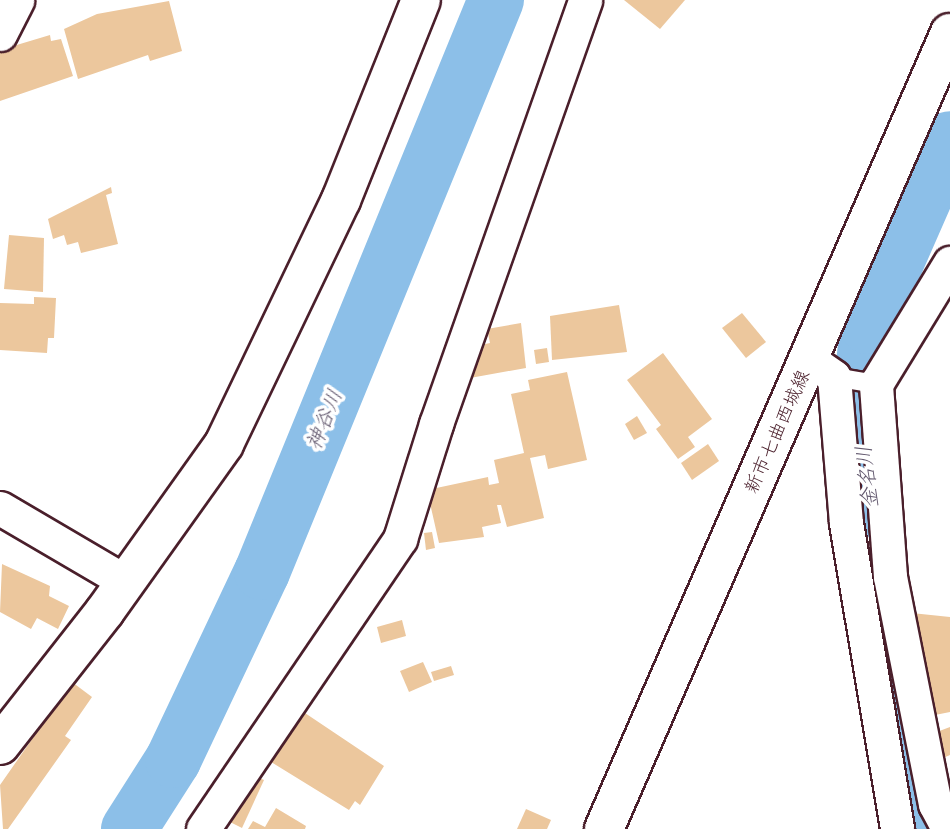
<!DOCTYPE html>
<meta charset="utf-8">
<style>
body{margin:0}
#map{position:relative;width:950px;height:829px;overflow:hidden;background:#fff;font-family:"Architects Daughter","Klee One",sans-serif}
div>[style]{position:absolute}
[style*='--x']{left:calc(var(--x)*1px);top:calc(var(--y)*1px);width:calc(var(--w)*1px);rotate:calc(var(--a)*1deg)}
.river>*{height:56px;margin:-28px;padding:0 28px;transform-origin:28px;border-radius:28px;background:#8cbfe8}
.building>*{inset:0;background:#ecc79d}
.roads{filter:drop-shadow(2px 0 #4a1f2b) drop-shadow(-2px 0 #4a1f2b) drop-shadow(0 2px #4a1f2b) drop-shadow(0 -2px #4a1f2b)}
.lane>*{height:18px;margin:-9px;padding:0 9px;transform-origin:9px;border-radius:9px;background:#fff}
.street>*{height:33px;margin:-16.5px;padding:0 16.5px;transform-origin:16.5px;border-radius:16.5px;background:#fff}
.secondary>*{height:38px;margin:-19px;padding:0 19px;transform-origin:19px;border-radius:19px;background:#fff}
.primary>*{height:38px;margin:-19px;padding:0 19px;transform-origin:19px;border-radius:19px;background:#fff}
span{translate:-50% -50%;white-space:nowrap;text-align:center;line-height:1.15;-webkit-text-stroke:7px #fff;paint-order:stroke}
.street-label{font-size:19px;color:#4a1f2b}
.water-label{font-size:21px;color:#61576d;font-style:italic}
</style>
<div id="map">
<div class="river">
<i style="--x:871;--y:509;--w:110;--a:-95.8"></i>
<i style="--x:860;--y:400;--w:74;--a:-83.8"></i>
<i style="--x:868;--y:326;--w:204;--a:-66.3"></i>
<i style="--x:897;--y:679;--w:152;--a:81.3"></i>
<i style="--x:129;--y:829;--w:82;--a:-57.5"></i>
<i style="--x:173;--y:760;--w:208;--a:-64.7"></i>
<i style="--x:262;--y:572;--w:618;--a:-67.75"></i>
</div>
<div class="building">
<i style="clip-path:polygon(624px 0,685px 0,660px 29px)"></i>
<i style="clip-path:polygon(169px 1px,182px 51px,150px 61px,148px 55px,78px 79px,64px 29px,97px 14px)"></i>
<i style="clip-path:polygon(50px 35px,51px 41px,61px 39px,73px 76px,0 101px,0 50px)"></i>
<i style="clip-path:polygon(111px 187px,112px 193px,106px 195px,118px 244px,81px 253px,78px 242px,67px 245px,64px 235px,53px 239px,48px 219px)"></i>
<i style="clip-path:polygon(9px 235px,44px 238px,43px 292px,4px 289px)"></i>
<i style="clip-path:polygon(34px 297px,56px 298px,54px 338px,48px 338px,47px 353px,0 350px,0 303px,34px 304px)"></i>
<i style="clip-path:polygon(619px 305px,627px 352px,552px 360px,550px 316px)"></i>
<i style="clip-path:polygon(742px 313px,766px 342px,746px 358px,722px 328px)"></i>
<i style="clip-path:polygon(521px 323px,526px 368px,470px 378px,476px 346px,490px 343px,487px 329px)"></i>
<i style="clip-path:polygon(547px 348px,549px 362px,536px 364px,534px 350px)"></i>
<i style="clip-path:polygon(663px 353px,712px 419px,688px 437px,695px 447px,678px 459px,656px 429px,661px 425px,627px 380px)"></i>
<i style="clip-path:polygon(567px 372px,587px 460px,548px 469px,545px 455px,530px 458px,544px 518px,507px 527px,501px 505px,497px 505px,501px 523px,482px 527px,484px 537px,439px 543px,427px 490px,488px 477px,489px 485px,499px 483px,494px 460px,524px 453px,511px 394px,530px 390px,528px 380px)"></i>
<i style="clip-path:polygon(637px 416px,647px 433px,634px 440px,625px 424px)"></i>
<i style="clip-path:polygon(708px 444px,719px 461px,692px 480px,681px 463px)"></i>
<i style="clip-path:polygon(432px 532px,435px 548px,426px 550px,424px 533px)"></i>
<i style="clip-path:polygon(2px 564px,50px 586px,49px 596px,69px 606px,58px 629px,37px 618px,31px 629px,0 612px)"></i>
<i style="clip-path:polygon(902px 612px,950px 617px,950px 712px,925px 717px)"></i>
<i style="clip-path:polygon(402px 620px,406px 636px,381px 643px,377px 627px)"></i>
<i style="clip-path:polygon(423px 662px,432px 682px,409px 692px,400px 671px)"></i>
<i style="clip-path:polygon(451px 666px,454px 675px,434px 681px,431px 672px)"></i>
<i style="clip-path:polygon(72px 682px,92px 697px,65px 736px,71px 740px,8px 829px,3px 829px,0 785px)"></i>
<i style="clip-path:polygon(302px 711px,384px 766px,360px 805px,355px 801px,349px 810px,263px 757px)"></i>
<i style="clip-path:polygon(950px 727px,950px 755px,936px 761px,926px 736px)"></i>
<i style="clip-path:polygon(252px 775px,264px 780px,242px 828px,230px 822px)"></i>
<i style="clip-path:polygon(276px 808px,306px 826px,305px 829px,248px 829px,253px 821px,265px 827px)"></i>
<i style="clip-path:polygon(526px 809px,551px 820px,547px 829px,517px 829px)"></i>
</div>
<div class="roads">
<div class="lane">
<i style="--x:834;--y:377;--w:43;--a:9.5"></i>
</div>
<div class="street">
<i style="--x:0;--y:34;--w:38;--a:-63"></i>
<i style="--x:810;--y:360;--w:29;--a:35"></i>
<i style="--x:834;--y:377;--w:146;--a:85.3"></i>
<i style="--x:846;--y:523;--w:310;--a:80.5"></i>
<i style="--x:0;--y:508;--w:146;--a:30.4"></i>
<i style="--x:944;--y:821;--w:19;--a:-118"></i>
<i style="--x:935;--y:804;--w:232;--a:-101.2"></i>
<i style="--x:890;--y:576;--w:193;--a:-94.2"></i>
<i style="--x:876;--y:384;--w:142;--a:-58.6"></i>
<i style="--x:203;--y:829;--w:351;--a:-55.8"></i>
<i style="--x:400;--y:539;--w:121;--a:-72.6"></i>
<i style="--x:436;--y:424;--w:449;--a:-70.6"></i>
</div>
<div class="secondary">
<i style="--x:0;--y:745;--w:170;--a:-51.9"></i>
<i style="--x:105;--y:611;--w:205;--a:-54.5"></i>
<i style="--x:224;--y:444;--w:271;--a:-64.4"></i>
<i style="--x:341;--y:200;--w:215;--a:-68.2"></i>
</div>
<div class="primary">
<i style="--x:604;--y:829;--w:868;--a:-66.51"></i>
</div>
</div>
<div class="street-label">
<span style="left:778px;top:432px;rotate:-66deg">新市七曲西城線</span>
</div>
<div class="water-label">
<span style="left:325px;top:420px;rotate:-68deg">神谷川</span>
<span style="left:868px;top:477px;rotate:-97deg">金名川</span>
</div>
</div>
